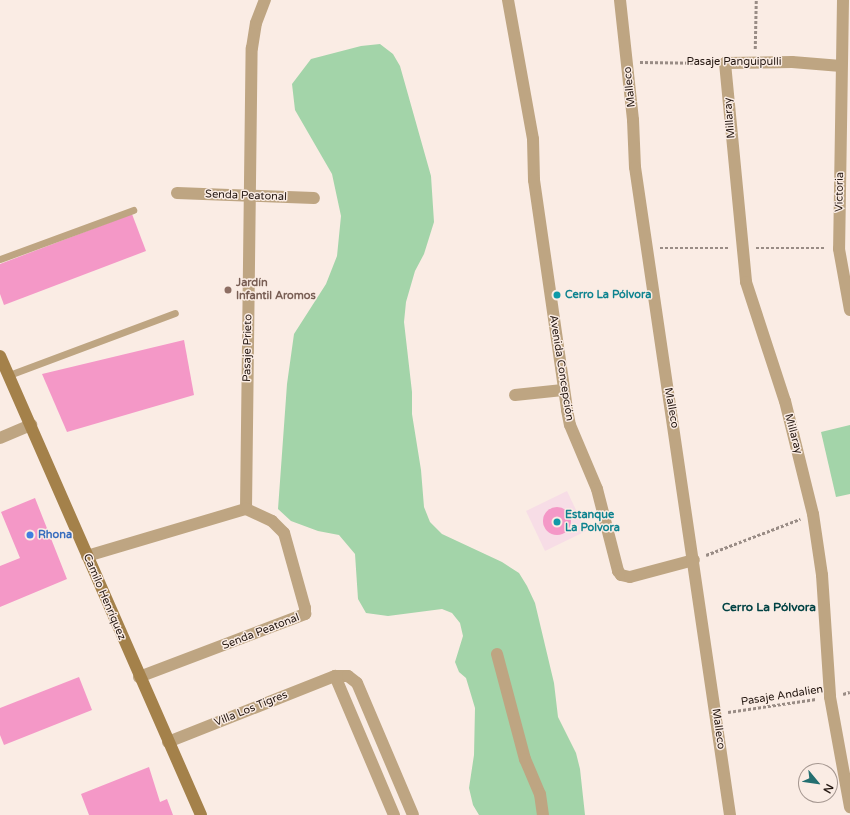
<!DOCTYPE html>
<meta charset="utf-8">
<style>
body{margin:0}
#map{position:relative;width:850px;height:815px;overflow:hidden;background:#faece4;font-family:"Varela Round",sans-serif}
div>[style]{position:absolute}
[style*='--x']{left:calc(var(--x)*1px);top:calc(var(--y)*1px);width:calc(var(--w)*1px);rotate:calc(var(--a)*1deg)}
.industrial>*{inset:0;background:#f7dde6}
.green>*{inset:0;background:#a3d4a9}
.building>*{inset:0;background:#f498c7}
.round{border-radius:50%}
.path>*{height:2.5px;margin-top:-1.25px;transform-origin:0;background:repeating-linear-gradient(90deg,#998c85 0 3px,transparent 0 5px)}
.service>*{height:7px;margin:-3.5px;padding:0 3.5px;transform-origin:3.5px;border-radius:3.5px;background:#bea582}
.minor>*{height:12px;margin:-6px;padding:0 6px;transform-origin:6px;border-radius:6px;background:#bea582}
.tertiary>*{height:12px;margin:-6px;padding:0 6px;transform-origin:6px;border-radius:6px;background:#bea582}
.secondary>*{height:12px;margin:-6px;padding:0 6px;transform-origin:6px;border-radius:6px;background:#a4814a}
.dots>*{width:11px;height:11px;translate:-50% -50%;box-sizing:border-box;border:2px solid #faece4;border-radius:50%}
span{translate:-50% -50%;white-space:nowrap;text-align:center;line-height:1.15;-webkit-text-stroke:3px #faece4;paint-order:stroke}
.street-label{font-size:11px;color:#251812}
.education-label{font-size:11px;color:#785e54;font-weight:700}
.left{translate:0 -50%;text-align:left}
.culture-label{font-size:11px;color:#0d838f;font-weight:700}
.shop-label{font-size:11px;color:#366cbe;font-weight:700}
.neighbourhood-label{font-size:12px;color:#004243;font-weight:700}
.north{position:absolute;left:798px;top:763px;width:40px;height:40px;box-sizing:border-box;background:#faece4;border:1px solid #a59790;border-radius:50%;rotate:119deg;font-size:11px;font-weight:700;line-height:16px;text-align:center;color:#251812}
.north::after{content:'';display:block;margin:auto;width:14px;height:18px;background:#246f70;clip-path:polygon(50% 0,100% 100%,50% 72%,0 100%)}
</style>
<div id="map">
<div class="industrial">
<i style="clip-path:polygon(567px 491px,586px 531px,545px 551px,526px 511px)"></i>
</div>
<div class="green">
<i style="clip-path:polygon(380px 44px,393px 54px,400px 66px,431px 176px,434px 222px,424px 254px,415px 271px,406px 302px,404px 322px,412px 392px,412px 414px,421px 470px,424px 507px,430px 522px,442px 534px,502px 562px,519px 573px,527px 586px,535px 603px,554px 683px,558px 717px,576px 753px,580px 769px,585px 815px,479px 815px,473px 805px,469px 788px,474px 755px,475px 708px,466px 678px,459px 672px,455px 662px,463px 636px,460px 623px,452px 613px,442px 609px,388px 616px,366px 613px,358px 599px,355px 554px,339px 535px,318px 531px,291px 521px,278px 509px,287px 384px,294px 334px,326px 284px,337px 256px,341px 216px,332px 174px,295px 110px,292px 84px,311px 59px,361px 46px)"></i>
<i style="clip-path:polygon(850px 425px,850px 494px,836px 497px,821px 432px)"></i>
</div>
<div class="building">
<i style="clip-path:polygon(132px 214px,146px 251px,4px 305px,0 294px,0 264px)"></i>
<i style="clip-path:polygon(184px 340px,194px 395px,67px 432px,42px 374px)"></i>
<i style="clip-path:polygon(35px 498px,67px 579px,0 607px,0 566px,20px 558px,1px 512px)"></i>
<i class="round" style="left:543px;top:507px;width:28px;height:28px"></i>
<i style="clip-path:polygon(79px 677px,92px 710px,4px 745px,0 735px,0 708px)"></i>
<i style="clip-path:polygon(149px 767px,160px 802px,167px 799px,173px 815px,89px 815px,81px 794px)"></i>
</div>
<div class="path">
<i style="--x:755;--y:49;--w:49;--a:-88.8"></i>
<i style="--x:640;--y:62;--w:73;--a:0.8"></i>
<i style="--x:660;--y:248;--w:69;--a:0"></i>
<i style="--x:756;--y:248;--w:69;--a:0"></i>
<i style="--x:706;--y:555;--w:101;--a:-21"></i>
<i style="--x:843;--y:694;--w:7;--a:-16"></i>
<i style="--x:728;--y:712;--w:89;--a:-8.4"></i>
</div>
<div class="service">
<i style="--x:0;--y:259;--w:142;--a:-20.2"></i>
<i style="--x:9;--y:375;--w:177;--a:-20.5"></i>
</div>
<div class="minor">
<i style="--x:508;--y:0;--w:141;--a:79.8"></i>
<i style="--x:533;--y:139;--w:41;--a:88.6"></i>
<i style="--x:534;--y:180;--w:232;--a:81.8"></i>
<i style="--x:567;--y:410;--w:15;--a:79"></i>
<i style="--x:570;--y:425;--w:69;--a:67.1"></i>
<i style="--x:597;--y:489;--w:85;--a:75.6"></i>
<i style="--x:618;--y:571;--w:5;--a:53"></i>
<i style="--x:621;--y:575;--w:9;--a:13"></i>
<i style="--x:630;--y:577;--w:66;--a:-14.9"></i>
<i style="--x:620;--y:0;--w:121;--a:83.8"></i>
<i style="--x:633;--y:120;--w:47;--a:87.6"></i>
<i style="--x:635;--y:167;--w:655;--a:81.66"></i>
<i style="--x:843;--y:0;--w:249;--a:90.9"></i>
<i style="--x:839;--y:249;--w:62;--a:79.8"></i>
<i style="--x:841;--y:66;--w:49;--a:-175.3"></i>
<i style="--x:792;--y:62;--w:67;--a:179.1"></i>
<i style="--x:725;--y:63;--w:220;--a:84.5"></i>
<i style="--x:746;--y:282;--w:125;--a:71.9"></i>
<i style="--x:785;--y:401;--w:116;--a:76.1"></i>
<i style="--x:813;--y:514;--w:62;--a:81.6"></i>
<i style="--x:822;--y:575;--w:122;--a:86.2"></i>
<i style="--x:830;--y:697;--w:112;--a:79.7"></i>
<i style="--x:177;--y:193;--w:137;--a:2.1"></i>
<i style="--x:515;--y:395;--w:48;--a:-5.9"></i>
<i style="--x:246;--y:509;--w:461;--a:-89.3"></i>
<i style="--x:252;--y:48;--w:25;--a:-81"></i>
<i style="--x:256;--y:23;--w:25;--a:-69"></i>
<i style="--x:87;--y:556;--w:166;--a:-16.5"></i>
<i style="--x:497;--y:654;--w:109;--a:75.1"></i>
<i style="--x:525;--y:759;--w:38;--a:67"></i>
<i style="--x:540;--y:794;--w:21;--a:82"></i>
<i style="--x:335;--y:676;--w:151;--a:67"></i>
<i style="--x:139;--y:677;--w:178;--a:-20.8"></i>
<i style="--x:305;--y:614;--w:6;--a:-90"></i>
<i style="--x:305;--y:608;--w:78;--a:-105.6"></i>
<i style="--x:284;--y:533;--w:17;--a:-135"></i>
<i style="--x:272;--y:521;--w:29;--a:-155"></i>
<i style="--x:168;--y:742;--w:180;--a:-21.6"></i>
<i style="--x:335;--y:676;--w:13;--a:0"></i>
<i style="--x:348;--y:676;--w:11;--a:38"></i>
<i style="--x:357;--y:683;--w:143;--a:67"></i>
</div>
<div class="tertiary">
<i style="--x:0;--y:438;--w:34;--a:-23"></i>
</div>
<div class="secondary">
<i style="--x:0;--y:356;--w:501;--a:66.35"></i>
</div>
<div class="dots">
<i style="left:228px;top:290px;background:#8d6e63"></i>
<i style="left:557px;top:295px;background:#0f9aa8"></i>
<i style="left:557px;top:522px;background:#0f9aa8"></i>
<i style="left:30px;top:535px;background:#3f7fe0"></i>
</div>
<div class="street-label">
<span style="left:734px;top:62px">Pasaje Panguipulli</span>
<span style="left:630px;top:87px;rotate:-96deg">Malleco</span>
<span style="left:730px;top:118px;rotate:-95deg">Millaray</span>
<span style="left:840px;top:192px;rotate:-89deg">Victoria</span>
<span style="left:246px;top:196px;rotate:2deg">Senda Peatonal</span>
<span style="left:248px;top:348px;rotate:-89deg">Pasaje Prieto</span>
<span style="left:561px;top:368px;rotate:81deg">Avenida Concepción</span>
<span style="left:671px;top:408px;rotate:80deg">Malleco</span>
<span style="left:793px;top:434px;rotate:75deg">Millaray</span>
<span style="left:104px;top:597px;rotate:67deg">Camilo Henríquez</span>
<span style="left:261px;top:632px;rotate:-21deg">Senda Peatonal</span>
<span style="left:782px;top:696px;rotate:-9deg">Pasaje Andalien</span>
<span style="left:251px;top:709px;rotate:-22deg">Villa Los Tigres</span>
<span style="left:718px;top:729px;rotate:82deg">Malleco</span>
</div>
<div class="education-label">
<span class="left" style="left:236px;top:290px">Jardín<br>Infantil Aromos</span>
</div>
<div class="culture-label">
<span class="left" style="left:565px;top:295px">Cerro La Pólvora</span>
<span class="left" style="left:565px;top:522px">Estanque<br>La Polvora</span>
</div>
<div class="shop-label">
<span class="left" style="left:38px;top:535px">Rhona</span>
</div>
<div class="neighbourhood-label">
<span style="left:769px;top:608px">Cerro La Pólvora</span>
</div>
<div class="north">N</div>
</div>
